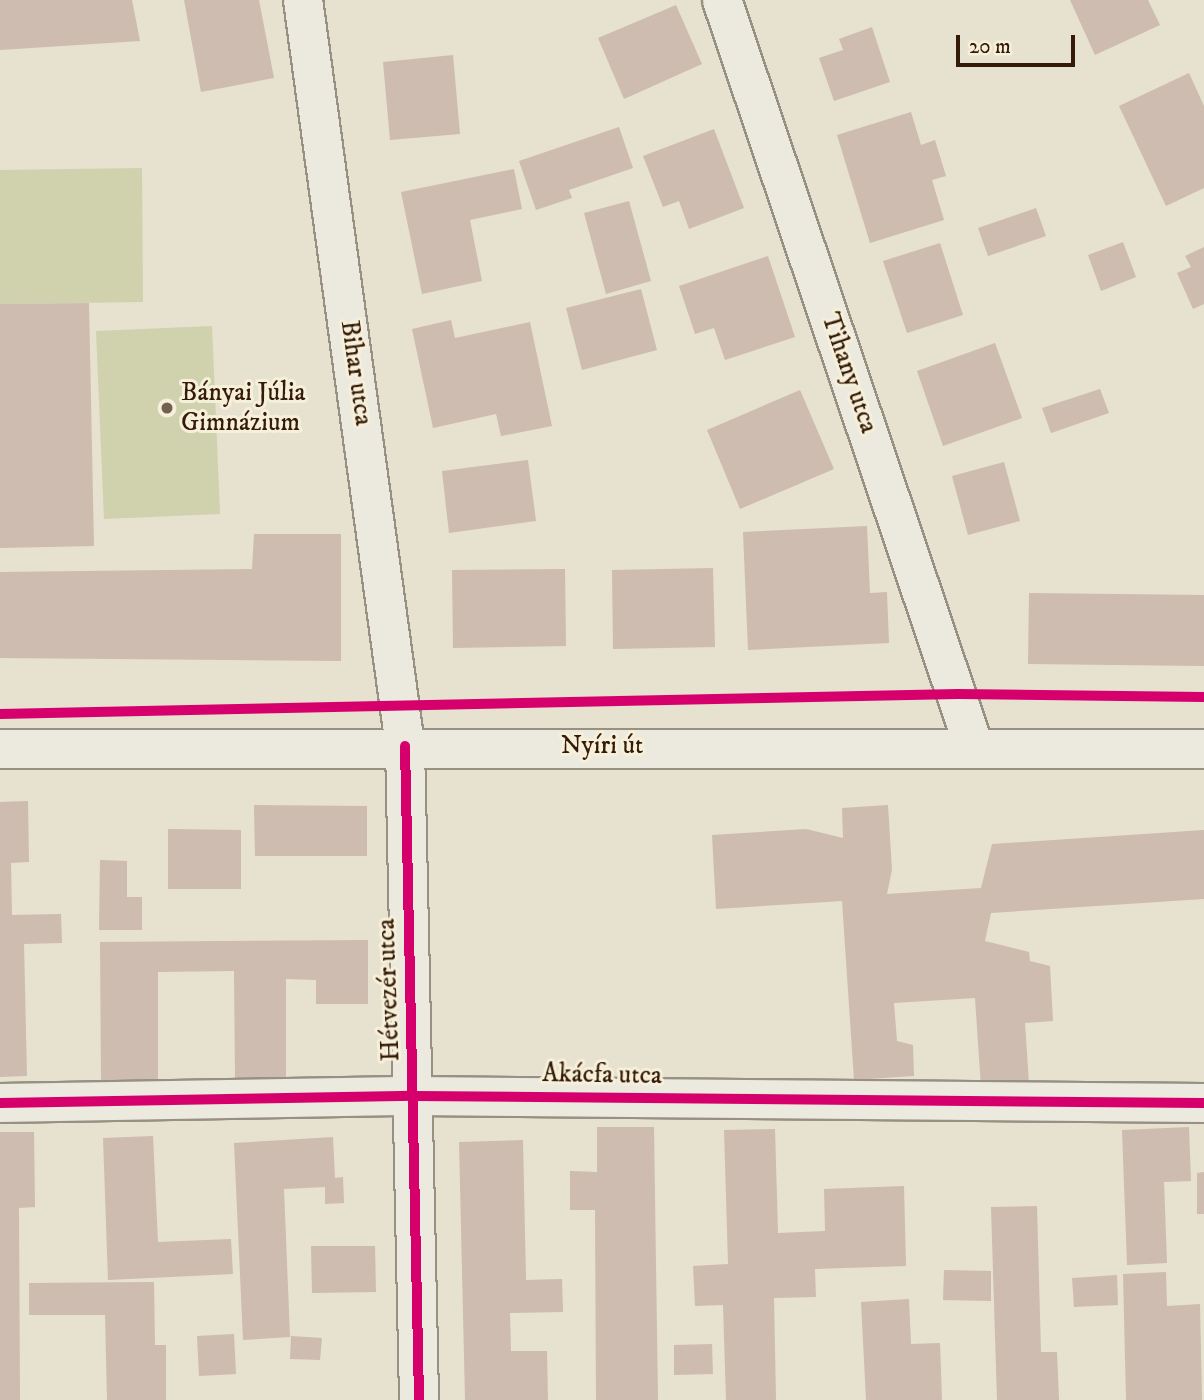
<!DOCTYPE html>
<meta charset="utf-8">
<style>
body{margin:0}
#map{position:relative;width:1204px;height:1400px;overflow:hidden;background:#e7e1cf;font-family:"IM FELL DW Pica",serif}
div>[style]{position:absolute}
[style*='--x']{left:calc(var(--x)*1px);top:calc(var(--y)*1px);width:calc(var(--w)*1px);rotate:calc(var(--a)*1deg)}
.green>*{inset:0;background:#d0d1ad}
.building>*{inset:0;background:#cdbcaf}
.roads{filter:drop-shadow(2px 0 #979083) drop-shadow(-2px 0 #979083) drop-shadow(0 2px #979083) drop-shadow(0 -2px #979083)}
.minor>*{height:38px;margin:-19px;padding:0 19px;transform-origin:19px;border-radius:19px;background:#ece9df}
.tertiary>*{height:38px;margin:-19px;padding:0 19px;transform-origin:19px;border-radius:19px;background:#ece9df}
.cycleway>*{height:10px;margin:-5px;padding:0 5px;transform-origin:5px;border-radius:5px;background:#d6006c}
.dots>*{width:19px;height:19px;translate:-50% -50%;box-sizing:border-box;border:4px solid #f6efd9;border-radius:50%}
span{translate:-50% -50%;white-space:nowrap;text-align:center;line-height:1.15;-webkit-text-stroke:6px #f6efd9;paint-order:stroke}
.street-label{font-size:26px;color:#341b08}
.poi-label{font-size:26px;color:#341b08}
.left{translate:0 -50%;text-align:left}
.scale{position:absolute;left:956px;top:35px;width:119px;height:32px;box-sizing:border-box;border:4px solid #341b08;border-top:0;padding-left:9px;font-size:21px;line-height:24px;white-space:nowrap;color:#341b08;-webkit-text-stroke:5px #f6efd9;paint-order:stroke}
</style>
<div id="map">
<div class="green">
<i style="clip-path:polygon(142px 168px,143px 302px,0 304px,0 170px)"></i>
<i style="clip-path:polygon(212px 326px,220px 514px,104px 519px,96px 331px)"></i>
</div>
<div class="building">
<i style="clip-path:polygon(0 0,132px 0,140px 41px,0 50px)"></i>
<i style="clip-path:polygon(184px 0,259px 0,274px 78px,201px 92px)"></i>
<i style="clip-path:polygon(1070px 0,1148px 0,1160px 25px,1095px 55px)"></i>
<i style="clip-path:polygon(676px 5px,702px 64px,624px 99px,598px 38px)"></i>
<i style="clip-path:polygon(872px 27px,890px 82px,834px 101px,819px 58px,843px 50px,839px 39px)"></i>
<i style="clip-path:polygon(453px 55px,460px 134px,390px 140px,383px 62px)"></i>
<i style="clip-path:polygon(1189px 73px,1204px 106px,1204px 188px,1166px 206px,1119px 106px)"></i>
<i style="clip-path:polygon(911px 112px,921px 145px,935px 140px,946px 176px,932px 180px,944px 220px,870px 243px,837px 135px)"></i>
<i style="clip-path:polygon(619px 127px,633px 168px,569px 190px,572px 198px,536px 210px,519px 161px)"></i>
<i style="clip-path:polygon(714px 129px,744px 208px,689px 229px,679px 201px,663px 207px,643px 156px)"></i>
<i style="clip-path:polygon(514px 169px,522px 209px,470px 220px,482px 281px,422px 294px,401px 192px)"></i>
<i style="clip-path:polygon(629px 201px,651px 281px,606px 294px,584px 213px)"></i>
<i style="clip-path:polygon(1036px 208px,1046px 236px,988px 256px,978px 228px)"></i>
<i style="clip-path:polygon(1123px 242px,1136px 277px,1101px 291px,1088px 255px)"></i>
<i style="clip-path:polygon(940px 243px,963px 315px,907px 333px,883px 261px)"></i>
<i style="clip-path:polygon(1204px 247px,1204px 304px,1193px 309px,1177px 273px,1191px 267px,1185px 256px)"></i>
<i style="clip-path:polygon(768px 256px,795px 337px,725px 360px,714px 328px,695px 334px,679px 286px)"></i>
<i style="clip-path:polygon(641px 289px,657px 350px,582px 370px,566px 308px)"></i>
<i style="clip-path:polygon(89px 303px,94px 546px,0 548px,0 304px)"></i>
<i style="clip-path:polygon(451px 320px,455px 338px,530px 322px,552px 426px,501px 436px,496px 414px,433px 428px,412px 329px)"></i>
<i style="clip-path:polygon(995px 343px,1022px 418px,943px 446px,917px 371px)"></i>
<i style="clip-path:polygon(1100px 389px,1109px 413px,1051px 433px,1042px 408px)"></i>
<i style="clip-path:polygon(800px 390px,834px 469px,740px 509px,707px 430px)"></i>
<i style="clip-path:polygon(528px 460px,536px 521px,449px 533px,442px 471px)"></i>
<i style="clip-path:polygon(1004px 462px,1020px 521px,968px 535px,952px 476px)"></i>
<i style="clip-path:polygon(867px 526px,870px 593px,887px 592px,889px 643px,748px 650px,743px 532px)"></i>
<i style="clip-path:polygon(254px 534px,341px 534px,341px 661px,0 658px,0 572px,252px 569px)"></i>
<i style="clip-path:polygon(713px 568px,715px 647px,613px 649px,612px 570px)"></i>
<i style="clip-path:polygon(565px 569px,566px 646px,453px 648px,452px 570px)"></i>
<i style="clip-path:polygon(1029px 593px,1204px 595px,1204px 666px,1028px 664px)"></i>
<i style="clip-path:polygon(28px 801px,29px 862px,11px 863px,12px 915px,61px 914px,62px 943px,24px 944px,27px 1076px,0 1077px,0 802px)"></i>
<i style="clip-path:polygon(254px 805px,367px 806px,367px 856px,255px 856px)"></i>
<i style="clip-path:polygon(888px 805px,892px 870px,887px 894px,981px 888px,992px 844px,1204px 830px,1204px 899px,991px 913px,985px 941px,1029px 952px,1030px 961px,1050px 966px,1053px 1021px,1025px 1023px,1029px 1084px,981px 1087px,975px 998px,894px 1003px,897px 1041px,913px 1045px,914px 1076px,854px 1080px,842px 901px,716px 909px,712px 835px,806px 829px,843px 838px,842px 808px)"></i>
<i style="clip-path:polygon(168px 829px,241px 830px,241px 889px,168px 889px)"></i>
<i style="clip-path:polygon(100px 860px,127px 861px,127px 897px,142px 897px,142px 930px,99px 930px)"></i>
<i style="clip-path:polygon(368px 940px,368px 1004px,316px 1004px,316px 980px,286px 979px,286px 1077px,235px 1078px,234px 971px,158px 972px,158px 1080px,101px 1080px,100px 942px)"></i>
<i style="clip-path:polygon(597px 1127px,654px 1127px,658px 1400px,596px 1400px,595px 1210px,570px 1210px,570px 1171px,597px 1172px)"></i>
<i style="clip-path:polygon(1189px 1127px,1191px 1181px,1164px 1182px,1167px 1263px,1127px 1265px,1122px 1130px)"></i>
<i style="clip-path:polygon(775px 1129px,778px 1233px,825px 1231px,824px 1189px,904px 1186px,906px 1266px,815px 1269px,816px 1297px,774px 1298px,776px 1400px,726px 1400px,723px 1305px,695px 1306px,693px 1266px,728px 1264px,724px 1130px)"></i>
<i style="clip-path:polygon(0 1132px,34px 1132px,35px 1207px,19px 1208px,20px 1400px,0 1400px)"></i>
<i style="clip-path:polygon(153px 1136px,158px 1242px,231px 1239px,233px 1274px,108px 1280px,103px 1138px)"></i>
<i style="clip-path:polygon(333px 1137px,335px 1178px,343px 1177px,344px 1203px,325px 1204px,325px 1187px,284px 1189px,290px 1337px,243px 1340px,234px 1143px)"></i>
<i style="clip-path:polygon(523px 1140px,526px 1280px,562px 1279px,563px 1312px,510px 1313px,511px 1351px,547px 1351px,548px 1400px,465px 1400px,459px 1142px)"></i>
<i style="clip-path:polygon(1204px 1172px,1204px 1214px,1197px 1214px,1197px 1173px)"></i>
<i style="clip-path:polygon(1037px 1206px,1041px 1352px,1057px 1352px,1059px 1400px,997px 1400px,991px 1207px)"></i>
<i style="clip-path:polygon(311px 1246px,375px 1246px,376px 1292px,312px 1293px)"></i>
<i style="clip-path:polygon(944px 1270px,991px 1271px,991px 1301px,943px 1300px)"></i>
<i style="clip-path:polygon(1166px 1272px,1167px 1306px,1200px 1304px,1202px 1400px,1126px 1400px,1123px 1274px)"></i>
<i style="clip-path:polygon(1117px 1275px,1118px 1305px,1074px 1307px,1072px 1278px)"></i>
<i style="clip-path:polygon(154px 1282px,155px 1345px,166px 1345px,166px 1400px,107px 1400px,105px 1315px,29px 1315px,29px 1283px)"></i>
<i style="clip-path:polygon(909px 1299px,911px 1344px,940px 1343px,942px 1400px,866px 1400px,861px 1302px)"></i>
<i style="clip-path:polygon(234px 1334px,236px 1374px,199px 1376px,197px 1336px)"></i>
<i style="clip-path:polygon(291px 1336px,322px 1338px,320px 1360px,290px 1359px)"></i>
<i style="clip-path:polygon(712px 1344px,713px 1374px,674px 1375px,674px 1345px)"></i>
</div>
<div class="roads">
<div class="minor">
<i style="--x:303;--y:0;--w:753;--a:82.21"></i>
<i style="--x:405;--y:746;--w:654;--a:88.77"></i>
<i style="--x:722;--y:0;--w:788;--a:71.36"></i>
<i style="--x:0;--y:1103;--w:415;--a:-1"></i>
<i style="--x:415;--y:1096;--w:789;--a:0.51"></i>
</div>
<div class="tertiary">
<i style="--x:0;--y:749;--w:1204;--a:0"></i>
</div>
</div>
<div class="cycleway">
<i style="--x:0;--y:714;--w:958;--a:-1.2"></i>
<i style="--x:958;--y:694;--w:246;--a:0.7"></i>
<i style="--x:405;--y:746;--w:654;--a:88.77"></i>
<i style="--x:0;--y:1103;--w:415;--a:-1"></i>
<i style="--x:415;--y:1096;--w:789;--a:0.51"></i>
</div>
<div class="dots">
<i style="left:167px;top:408px;background:#73604e"></i>
</div>
<div class="street-label">
<span style="left:356px;top:373px;rotate:82deg">Bihar utca</span>
<span style="left:849px;top:373px;rotate:71deg">Tihany utca</span>
<span style="left:602px;top:746px">Nyíri út</span>
<span style="left:389px;top:990px;rotate:-92deg">Hétvezér utca</span>
<span style="left:602px;top:1075px;rotate:1deg">Akácfa utca</span>
</div>
<div class="poi-label">
<span class="left" style="left:181px;top:408px">Bányai Júlia<br>Gimnázium</span>
</div>
<div class="scale">20 m</div>
</div>
